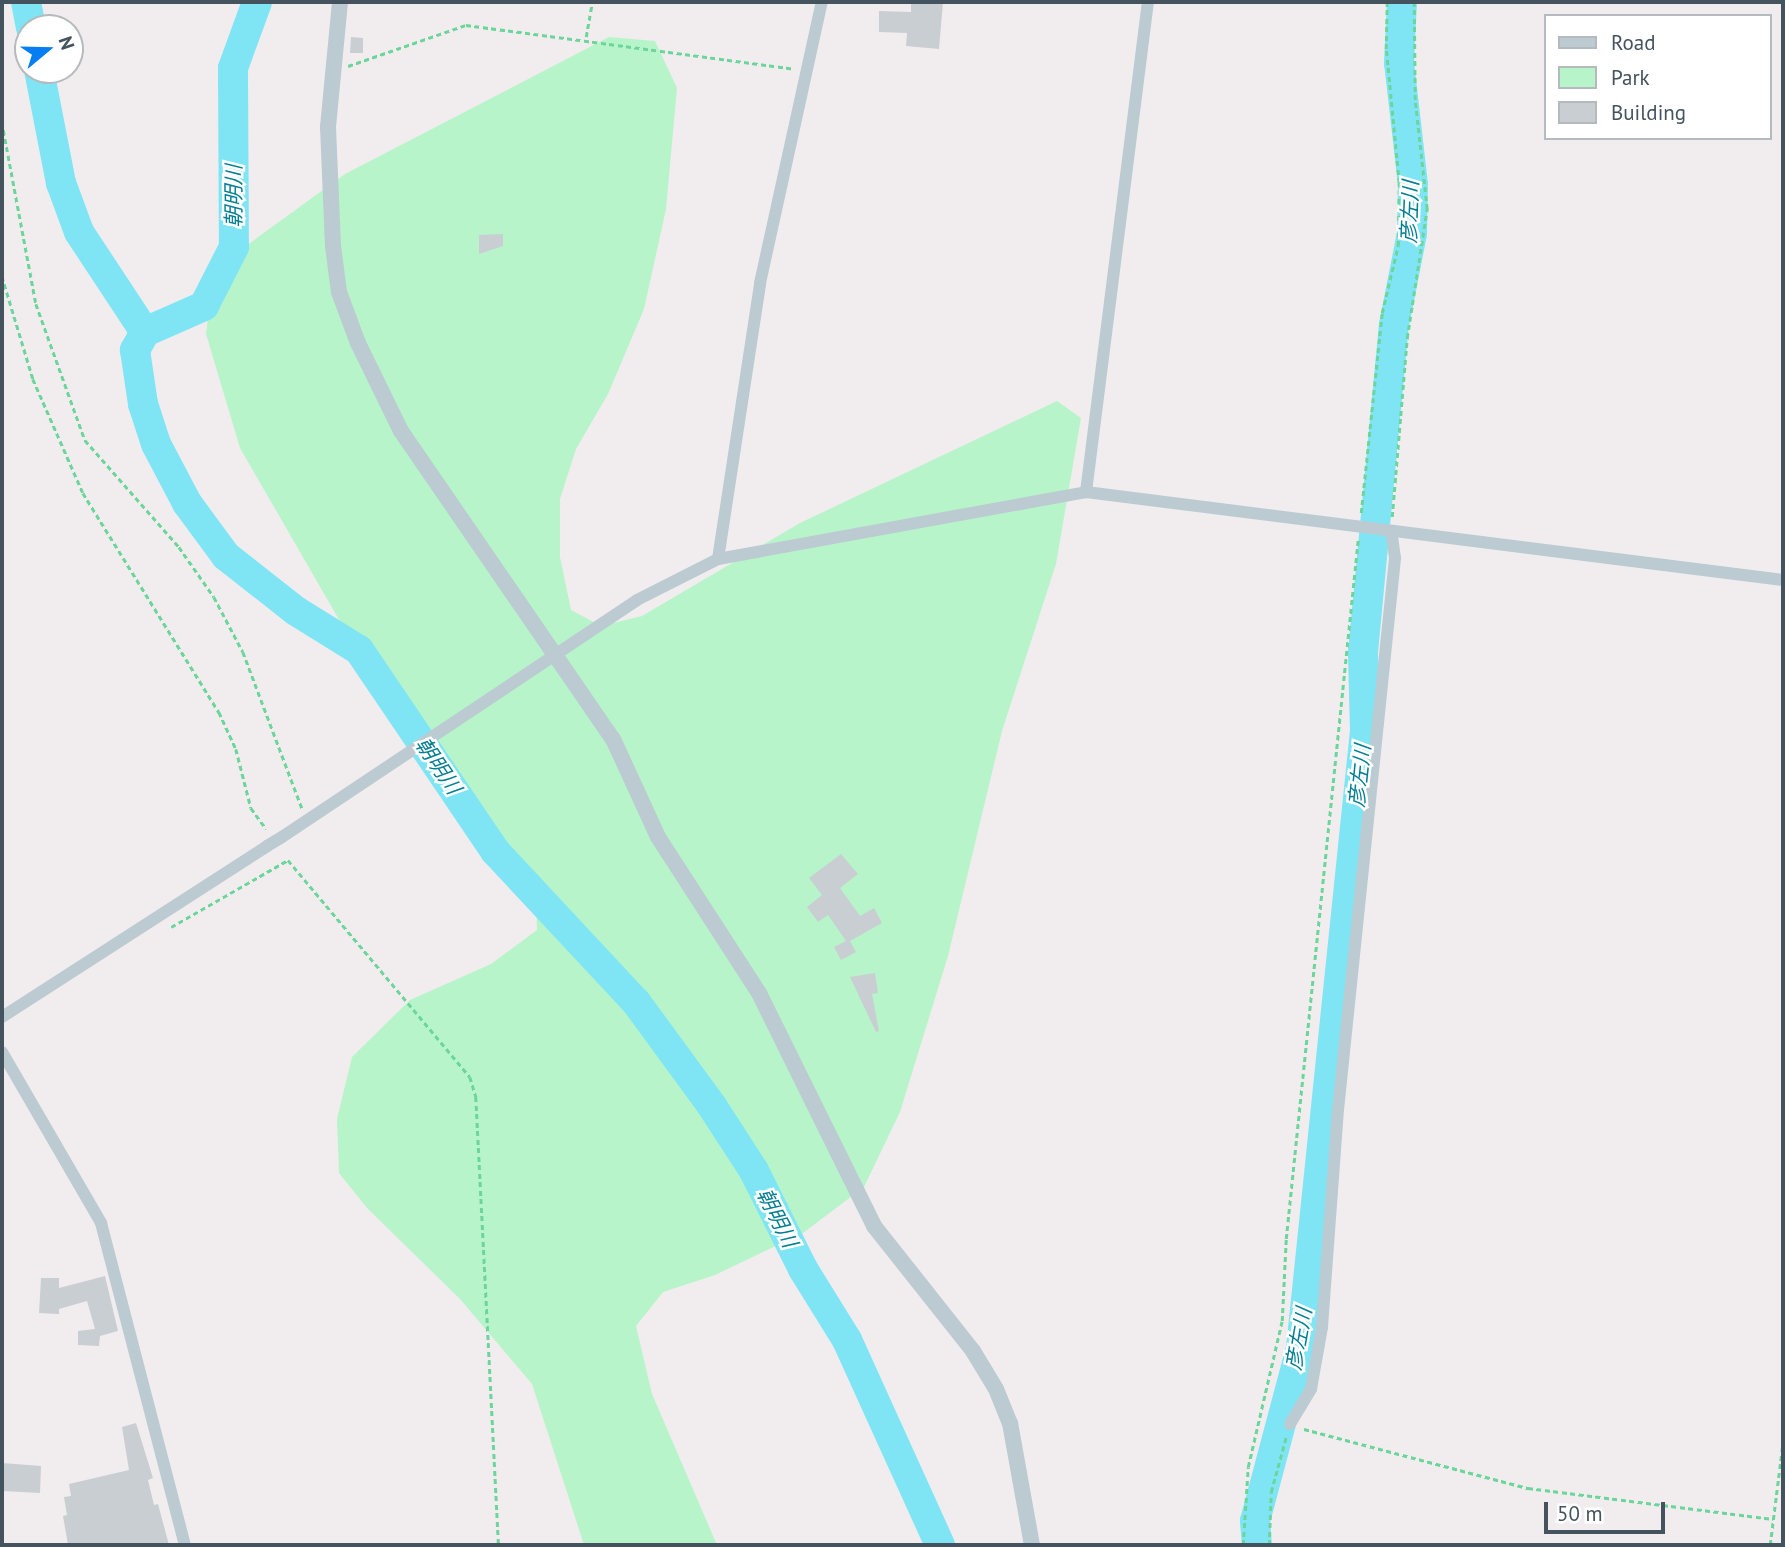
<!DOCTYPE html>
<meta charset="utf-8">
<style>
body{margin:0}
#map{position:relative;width:1785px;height:1547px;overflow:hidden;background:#f1edee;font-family:"PT Sans","Noto Sans JP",sans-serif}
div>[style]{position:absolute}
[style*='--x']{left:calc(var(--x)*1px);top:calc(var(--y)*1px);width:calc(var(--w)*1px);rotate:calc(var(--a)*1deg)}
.green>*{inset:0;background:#b7f4ca}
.river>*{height:30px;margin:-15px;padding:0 15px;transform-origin:15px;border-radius:15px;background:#7fe5f5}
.building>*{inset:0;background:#c9ced3}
.path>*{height:2.5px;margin-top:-1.25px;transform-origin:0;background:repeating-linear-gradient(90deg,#6bd59a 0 5px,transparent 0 8.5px)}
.minor>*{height:12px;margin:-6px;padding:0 6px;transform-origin:6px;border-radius:6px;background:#bccad2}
.tertiary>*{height:16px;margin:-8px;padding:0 8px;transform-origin:8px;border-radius:8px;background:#bccad2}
.minor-bridge>*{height:12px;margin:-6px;padding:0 6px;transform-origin:6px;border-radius:6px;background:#bccad2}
span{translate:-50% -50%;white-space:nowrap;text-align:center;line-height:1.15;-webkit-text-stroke:5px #fff;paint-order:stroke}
.water-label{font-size:21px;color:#037f93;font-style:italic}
.frame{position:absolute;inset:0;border:4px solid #44535d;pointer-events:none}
.legend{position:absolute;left:1544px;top:14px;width:228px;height:126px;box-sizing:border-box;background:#fff;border:2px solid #b4babe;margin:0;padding:9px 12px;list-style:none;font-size:21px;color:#44535d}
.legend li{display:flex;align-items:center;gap:14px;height:35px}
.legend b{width:35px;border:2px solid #b4babe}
.north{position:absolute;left:14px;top:14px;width:70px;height:70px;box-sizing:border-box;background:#fff;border:2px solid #b4babe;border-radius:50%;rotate:71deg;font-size:19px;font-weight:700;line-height:28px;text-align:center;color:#44535d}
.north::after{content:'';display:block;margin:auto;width:24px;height:32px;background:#057df3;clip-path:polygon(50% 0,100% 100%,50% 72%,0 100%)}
.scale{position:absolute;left:1544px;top:1502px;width:121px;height:32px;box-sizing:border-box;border:4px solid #44535d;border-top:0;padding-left:9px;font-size:21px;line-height:24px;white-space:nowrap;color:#44535d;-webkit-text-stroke:5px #fff;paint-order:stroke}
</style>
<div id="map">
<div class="green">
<i style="clip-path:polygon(609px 37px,655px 41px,677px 88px,666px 209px,644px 309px,608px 394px,576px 449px,560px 499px,560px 557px,571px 610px,601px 626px,642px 616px,800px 523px,1057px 401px,1081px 418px,1056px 564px,1002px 731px,948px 956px,900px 1112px,864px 1187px,803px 1233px,715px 1275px,663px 1292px,636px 1326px,652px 1394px,717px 1545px,584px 1545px,532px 1384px,460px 1299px,367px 1208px,339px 1173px,337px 1119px,352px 1057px,410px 1000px,491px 964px,537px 930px,536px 898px,493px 825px,452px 783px,345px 630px,240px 448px,206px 334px,213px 278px,250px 243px,345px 174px)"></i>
</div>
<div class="river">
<i style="--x:26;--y:2;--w:26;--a:79"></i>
<i style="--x:257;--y:2;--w:70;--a:110"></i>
<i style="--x:233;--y:68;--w:179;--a:89.7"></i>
<i style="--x:234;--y:247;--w:66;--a:117"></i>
<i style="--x:204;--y:306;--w:64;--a:156.2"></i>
<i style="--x:145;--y:332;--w:21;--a:119"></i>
<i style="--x:135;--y:350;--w:55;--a:81.6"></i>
<i style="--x:143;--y:404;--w:42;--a:72"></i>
<i style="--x:156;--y:444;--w:67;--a:62.3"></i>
<i style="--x:187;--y:503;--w:66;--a:53.7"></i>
<i style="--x:226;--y:556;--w:89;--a:38.2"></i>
<i style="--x:296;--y:611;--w:74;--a:31.8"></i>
<i style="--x:359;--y:650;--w:243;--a:55.9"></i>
<i style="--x:495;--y:851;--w:207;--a:47"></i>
<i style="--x:636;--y:1002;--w:129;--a:53.8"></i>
<i style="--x:712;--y:1106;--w:77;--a:57.1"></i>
<i style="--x:754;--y:1171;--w:110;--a:63.4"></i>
<i style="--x:803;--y:1269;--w:84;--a:58.2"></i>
<i style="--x:847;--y:1340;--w:225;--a:65.6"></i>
<i style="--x:39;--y:70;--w:115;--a:79"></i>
<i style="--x:61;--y:183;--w:52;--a:69.8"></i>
<i style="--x:79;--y:232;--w:120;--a:56.6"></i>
<i style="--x:1257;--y:1545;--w:24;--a:-95"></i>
<i style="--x:1255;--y:1521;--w:179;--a:-75.1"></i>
<i style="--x:1301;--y:1348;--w:620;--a:-84.08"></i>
<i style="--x:1365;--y:731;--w:79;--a:-91.5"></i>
<i style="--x:1363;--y:652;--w:328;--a:-84.6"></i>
<i style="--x:1394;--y:325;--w:94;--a:-78.9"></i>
<i style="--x:1412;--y:233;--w:48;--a:-88.8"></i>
<i style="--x:1413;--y:185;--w:123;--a:-96.5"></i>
<i style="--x:1399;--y:63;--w:61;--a:-87.2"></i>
</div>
<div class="building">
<i style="clip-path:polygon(911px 2px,943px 2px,939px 49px,906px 46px,907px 33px,879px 32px,879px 11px,911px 12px)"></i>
<i style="clip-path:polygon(351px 37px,363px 38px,363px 53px,350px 53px)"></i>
<i style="clip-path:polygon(503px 234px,503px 246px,479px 254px,479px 235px)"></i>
<i style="clip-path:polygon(841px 854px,858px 874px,840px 888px,860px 916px,874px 908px,882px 923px,850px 941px,856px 952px,841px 960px,834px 947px,846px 941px,828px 915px,818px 922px,807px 907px,822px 895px,809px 878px)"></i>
<i style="clip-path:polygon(875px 973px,878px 993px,872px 994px,879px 1031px,876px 1032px,850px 977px)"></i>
<i style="clip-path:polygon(105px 1276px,118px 1331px,100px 1336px,99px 1346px,78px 1345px,78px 1331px,95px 1329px,87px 1301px,59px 1309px,59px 1314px,39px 1313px,41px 1278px,59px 1278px,59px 1288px)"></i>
<i style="clip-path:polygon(136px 1423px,153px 1478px,148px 1480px,154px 1505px,158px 1504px,169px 1545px,68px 1545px,63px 1516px,67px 1515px,64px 1497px,71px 1496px,69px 1484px,129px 1470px,122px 1427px)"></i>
<i style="clip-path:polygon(2px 1463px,41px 1466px,40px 1493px,2px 1491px)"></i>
</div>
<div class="path">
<i style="--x:586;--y:37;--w:36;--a:-80"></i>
<i style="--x:348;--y:66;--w:125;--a:-19.2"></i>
<i style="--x:466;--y:25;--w:331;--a:7.6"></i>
<i style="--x:2;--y:122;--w:185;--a:79.4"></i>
<i style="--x:36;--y:304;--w:145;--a:70.2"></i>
<i style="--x:85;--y:440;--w:142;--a:48.7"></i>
<i style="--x:179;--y:547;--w:61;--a:55"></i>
<i style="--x:214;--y:597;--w:62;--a:62.2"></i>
<i style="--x:243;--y:652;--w:167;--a:69.3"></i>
<i style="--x:2;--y:276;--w:108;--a:73.2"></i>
<i style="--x:33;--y:379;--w:124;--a:66.3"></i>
<i style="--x:83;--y:493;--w:258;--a:58.2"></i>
<i style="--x:219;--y:712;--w:41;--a:65.3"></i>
<i style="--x:236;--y:749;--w:61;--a:75.7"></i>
<i style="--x:251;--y:808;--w:26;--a:54"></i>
<i style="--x:1361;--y:513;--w:201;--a:-84"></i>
<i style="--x:1382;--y:313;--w:69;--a:-76.6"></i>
<i style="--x:1398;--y:246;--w:63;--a:-89.1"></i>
<i style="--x:1399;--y:183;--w:135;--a:-95.5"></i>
<i style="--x:1386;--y:49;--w:47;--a:-88.8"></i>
<i style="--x:1392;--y:517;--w:180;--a:-85.2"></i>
<i style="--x:1407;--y:338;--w:131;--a:-81.2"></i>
<i style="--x:1427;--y:209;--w:110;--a:-96.3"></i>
<i style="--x:1415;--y:100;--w:98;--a:-90.6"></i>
<i style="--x:171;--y:927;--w:135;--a:-29.8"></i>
<i style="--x:288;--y:860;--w:283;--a:50"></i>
<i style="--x:470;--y:1077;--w:21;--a:73"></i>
<i style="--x:476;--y:1097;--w:449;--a:87.1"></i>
<i style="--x:1304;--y:1429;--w:232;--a:14.8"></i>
<i style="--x:1528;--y:1488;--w:247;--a:7.2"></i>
<i style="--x:1243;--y:1545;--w:78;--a:-86.3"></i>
<i style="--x:1248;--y:1467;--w:150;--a:-76.9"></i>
<i style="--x:1282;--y:1321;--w:82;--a:-87.2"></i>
<i style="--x:1286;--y:1239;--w:703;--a:-84.12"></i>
<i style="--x:1269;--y:1545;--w:53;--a:-87.8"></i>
<i style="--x:1271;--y:1492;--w:57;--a:-74.7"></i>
<i style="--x:1770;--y:1545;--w:106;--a:-82.9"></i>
</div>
<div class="minor">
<i style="--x:1086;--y:492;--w:494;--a:-82.8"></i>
<i style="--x:718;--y:559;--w:279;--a:-81.3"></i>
<i style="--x:760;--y:283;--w:288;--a:-77.6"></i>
<i style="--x:282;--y:837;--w:427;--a:-33.7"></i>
<i style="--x:637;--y:600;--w:91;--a:-26.8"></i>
<i style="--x:718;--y:559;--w:374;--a:-10.3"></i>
<i style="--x:1086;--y:492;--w:703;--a:7.2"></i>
<i style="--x:2;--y:1017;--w:315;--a:-32.8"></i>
<i style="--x:2;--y:1052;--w:198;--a:59.9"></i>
<i style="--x:101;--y:1223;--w:333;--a:75.4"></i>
<i style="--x:1290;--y:1424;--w:41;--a:-59"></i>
<i style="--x:1311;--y:1389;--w:63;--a:-79.9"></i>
<i style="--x:1322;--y:1327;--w:218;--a:-85.8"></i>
<i style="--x:1338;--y:1110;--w:555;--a:-84.1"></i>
<i style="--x:1395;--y:558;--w:27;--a:-98"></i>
</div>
<div class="tertiary">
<i style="--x:340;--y:2;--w:126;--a:95.5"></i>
<i style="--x:328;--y:127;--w:119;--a:87.6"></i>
<i style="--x:333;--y:246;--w:46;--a:82.6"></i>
<i style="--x:339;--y:292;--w:54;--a:69.6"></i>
<i style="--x:358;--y:343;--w:98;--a:64"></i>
<i style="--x:401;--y:431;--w:374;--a:55.5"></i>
<i style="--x:613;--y:739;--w:108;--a:65.3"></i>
<i style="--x:658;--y:837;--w:186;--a:57.1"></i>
<i style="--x:759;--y:993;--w:260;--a:63.7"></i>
<i style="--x:874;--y:1226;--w:159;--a:51.6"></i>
<i style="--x:973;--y:1351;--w:44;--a:58.8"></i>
<i style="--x:996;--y:1389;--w:37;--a:68"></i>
<i style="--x:1010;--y:1423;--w:124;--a:79.8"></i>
</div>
<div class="minor-bridge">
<i style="--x:267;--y:846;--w:17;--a:-31"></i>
</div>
<div class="water-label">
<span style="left:234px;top:196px;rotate:-90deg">朝明川</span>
<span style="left:1410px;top:212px;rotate:-88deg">彦左川</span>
<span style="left:438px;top:766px;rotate:56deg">朝明川</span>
<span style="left:1360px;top:776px;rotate:-84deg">彦左川</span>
<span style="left:777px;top:1218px;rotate:63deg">朝明川</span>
<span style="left:1299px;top:1339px;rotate:-80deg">彦左川</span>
</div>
<div class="frame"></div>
<ul class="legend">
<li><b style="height:9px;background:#bccad2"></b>Road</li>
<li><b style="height:19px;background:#b7f4ca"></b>Park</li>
<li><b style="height:19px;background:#c9ced3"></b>Building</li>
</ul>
<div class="north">N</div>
<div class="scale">50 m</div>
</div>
